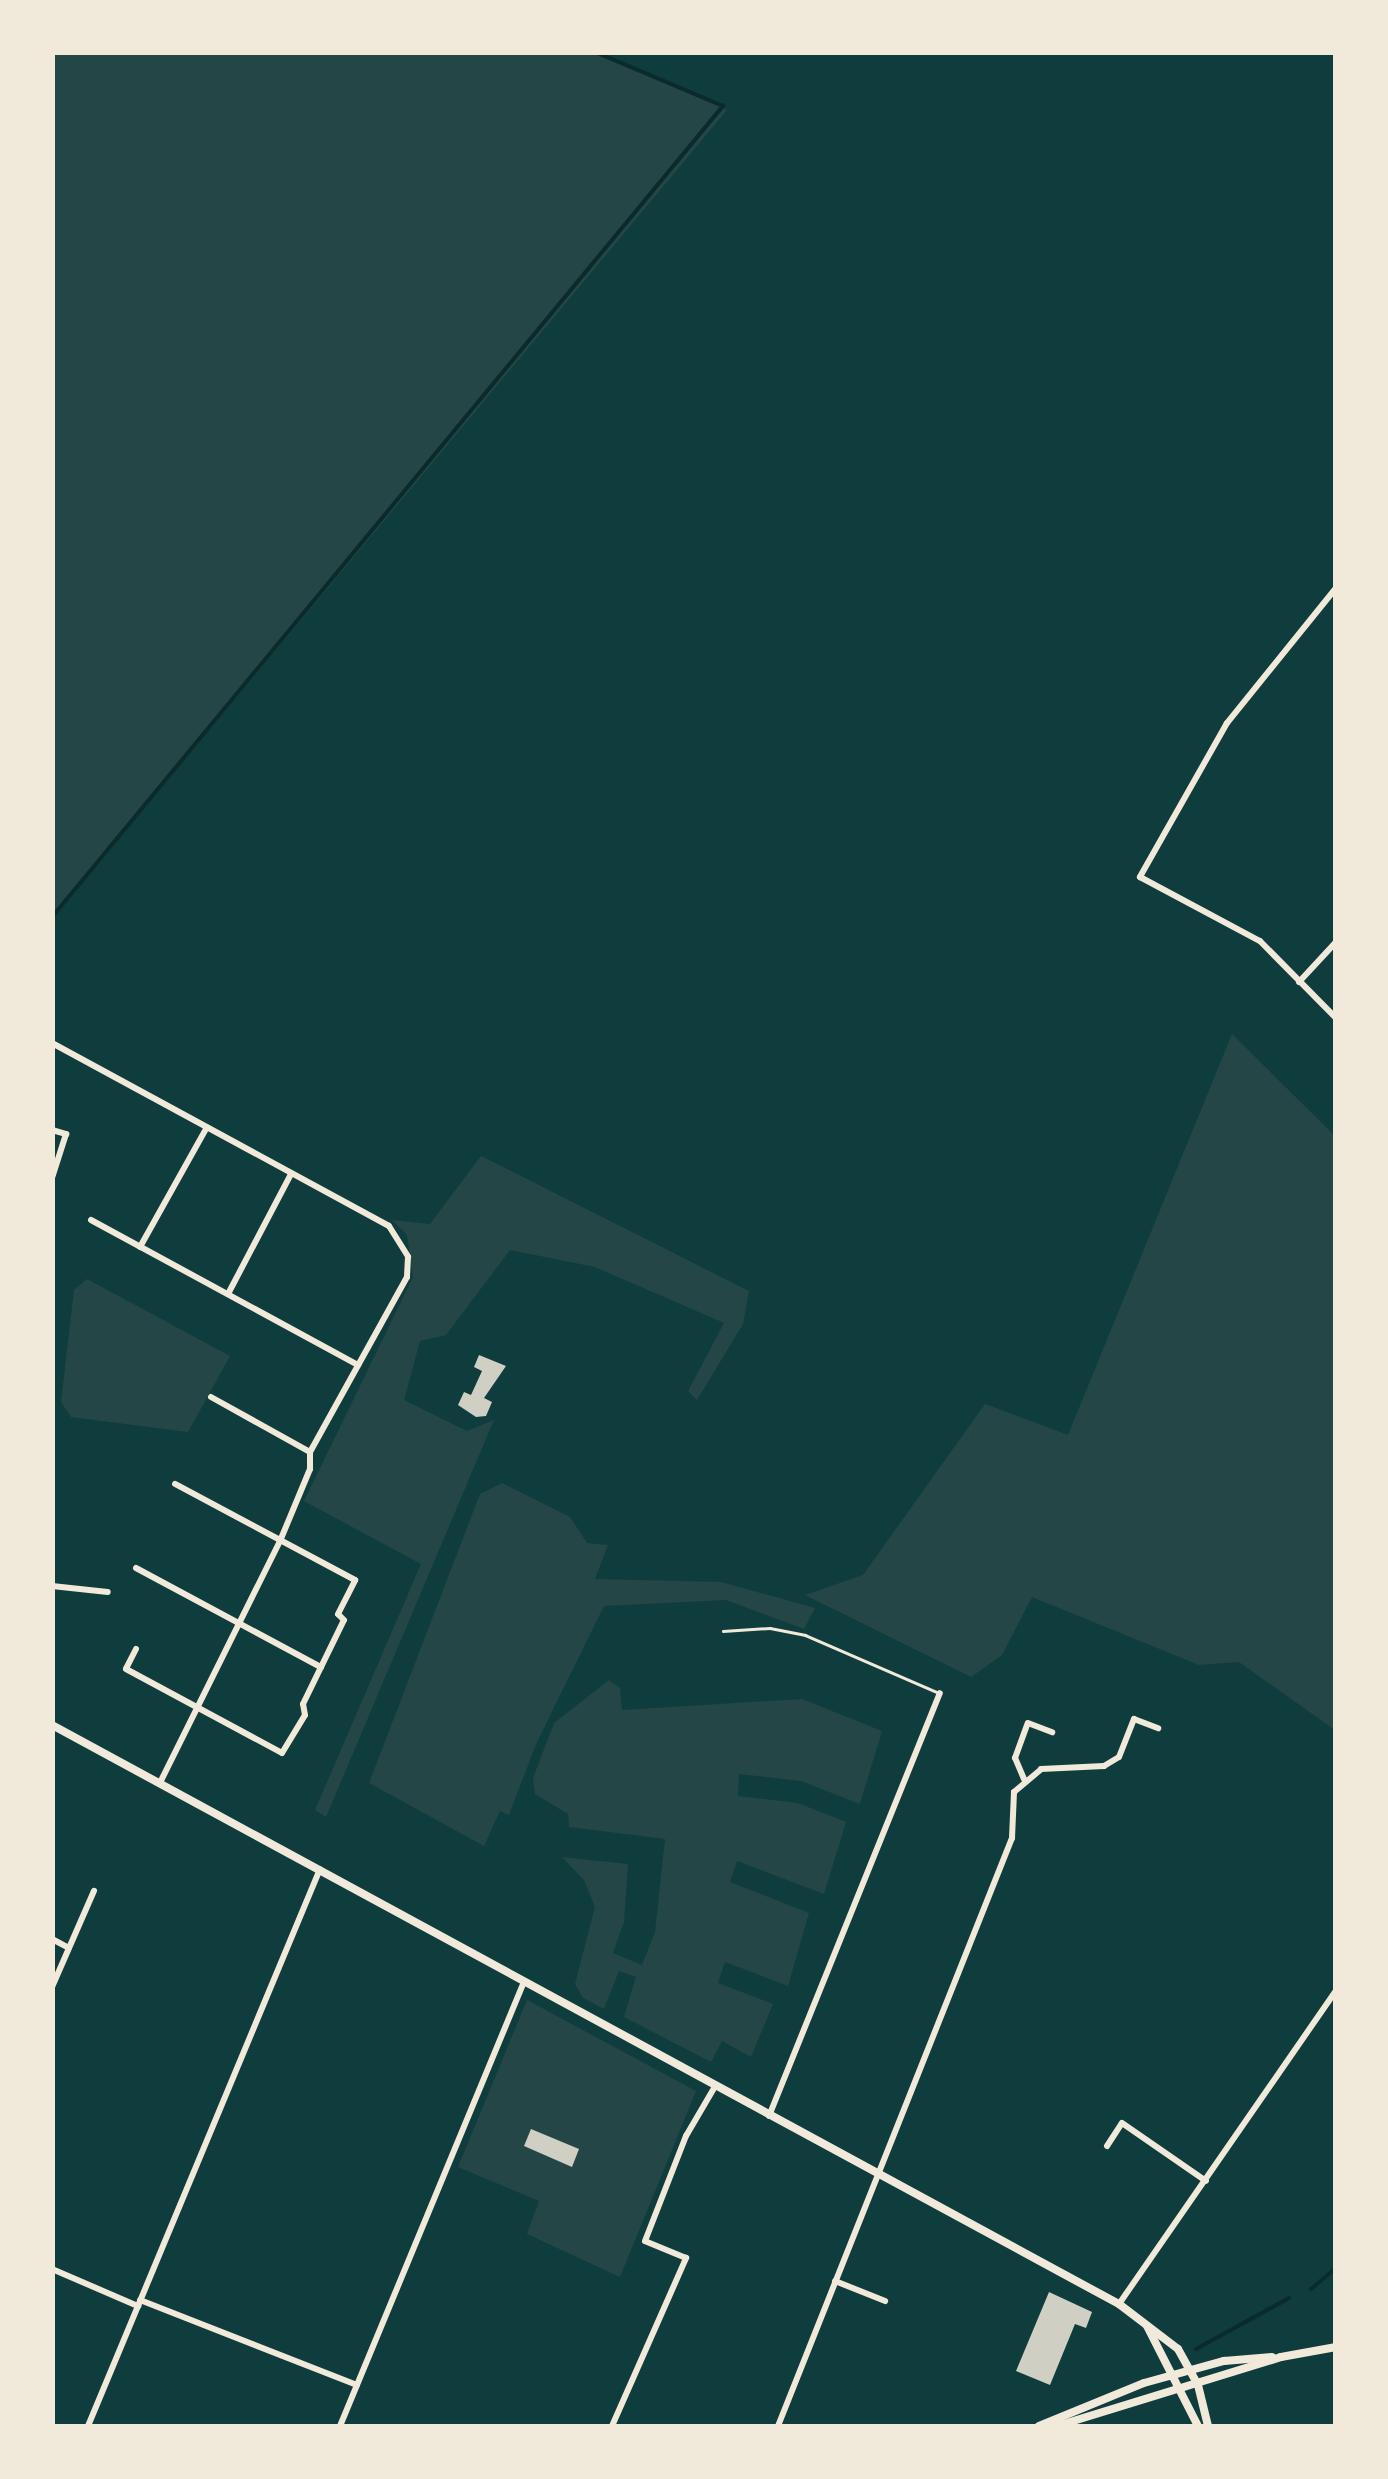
<!DOCTYPE html>
<style>
body{margin:0}
#map{position:relative;width:1388px;height:2479px;overflow:hidden;background:#0f3d3e;font-family:Spectral,serif}
div>[style]{position:absolute}
[style*='--x']{left:calc(var(--x)*1px);top:calc(var(--y)*1px);width:calc(var(--w)*1px);rotate:calc(var(--a)*1deg)}
.green>*{inset:0;background:#244646}
.stream>*{height:4px;margin:-2px;padding:0 2px;transform-origin:2px;border-radius:2px;background:#0a2a2b}
.building>*{inset:0;background:#cfcfc3}
.service>*{height:2.5px;margin:-1.25px;padding:0 1.25px;transform-origin:1.25px;border-radius:1.25px;background:#f1e9da}
.minor>*{height:6px;margin:-3px;padding:0 3px;transform-origin:3px;border-radius:3px;background:#f1e9da}
.tertiary>*{height:8px;margin:-4px;padding:0 4px;transform-origin:4px;border-radius:4px;background:#f1e9da}
span{translate:-50% -50%;white-space:nowrap;text-align:center;line-height:1.15;-webkit-text-stroke:10px #f1e9da;paint-order:stroke}
.frame{position:absolute;inset:0;border:55px solid #f1e9da;pointer-events:none}
</style>
<div id="map">
<div class="green">
<i style="clip-path:polygon(53px 52px,600px 53px,727px 110px,53px 917px)"></i>
<i style="clip-path:polygon(1232px 1034px,1335px 1136px,1335px 1730px,1239px 1662px,1199px 1665px,1032px 1597px,1002px 1655px,971px 1677px,805px 1595px,863px 1575px,985px 1404px,1068px 1435px)"></i>
<i style="clip-path:polygon(481px 1156px,749px 1291px,743px 1324px,697px 1400px,688px 1391px,724px 1323px,595px 1267px,510px 1250px,446px 1335px,420px 1341px,404px 1400px,467px 1431px,494px 1420px,326px 1817px,315px 1810px,421px 1564px,304px 1501px,413px 1277px,407px 1235px,392px 1220px,430px 1224px)"></i>
<i style="clip-path:polygon(87px 1279px,230px 1356px,188px 1432px,71px 1417px,61px 1402px,74px 1290px)"></i>
<i style="clip-path:polygon(502px 1483px,570px 1517px,587px 1543px,608px 1545px,595px 1579px,721px 1582px,815px 1608px,804px 1629px,726px 1600px,604px 1606px,536px 1744px,509px 1815px,500px 1811px,484px 1846px,369px 1783px,480px 1494px)"></i>
<i style="clip-path:polygon(609px 1680px,620px 1688px,622px 1710px,802px 1699px,882px 1731px,860px 1804px,801px 1781px,739px 1774px,738px 1796px,798px 1803px,846px 1822px,824px 1894px,737px 1861px,730px 1882px,809px 1913px,788px 1986px,725px 1962px,718px 1983px,773px 2004px,751px 2057px,722px 2041px,711px 2062px,624px 2017px,636px 1977px,619px 1971px,604px 2009px,583px 1998px,575px 1984px,595px 1907px,584px 1880px,562px 1857px,628px 1864px,624px 1922px,613px 1953px,642px 1965px,655px 1932px,665px 1839px,569px 1827px,568px 1814px,535px 1794px,533px 1778px,554px 1723px)"></i>
<i style="clip-path:polygon(527px 2000px,696px 2091px,620px 2277px,527px 2234px,539px 2201px,458px 2167px)"></i>
</div>
<div class="stream">
<i style="--x:52;--y:917;--w:1053;--a:-50.4"></i>
<i style="--x:723;--y:106;--w:139;--a:-157.1"></i>
<i style="--x:1311;--y:2289;--w:33;--a:-40"></i>
<i style="--x:1196;--y:2349;--w:106;--a:-28.7"></i>
</div>
<div class="building">
<i style="clip-path:polygon(479px 1355px,506px 1366px,484px 1398px,492px 1402px,486px 1416px,476px 1417px,458px 1405px,464px 1392px,471px 1395px,482px 1371px,474px 1367px)"></i>
<i style="clip-path:polygon(531px 2129px,579px 2149px,572px 2167px,524px 2146px)"></i>
<i style="clip-path:polygon(1049px 2292px,1092px 2312px,1086px 2328px,1075px 2324px,1050px 2385px,1016px 2371px)"></i>
</div>
<div class="service">
<i style="--x:723;--y:1631;--w:47;--a:-3.7"></i>
<i style="--x:770;--y:1628;--w:36;--a:11"></i>
<i style="--x:805;--y:1635;--w:146;--a:23.4"></i>
</div>
<div class="minor">
<i style="--x:1336;--y:588;--w:174;--a:128.9"></i>
<i style="--x:1227;--y:723;--w:177;--a:119.5"></i>
<i style="--x:1140;--y:877;--w:136;--a:28.1"></i>
<i style="--x:1260;--y:941;--w:108;--a:45.4"></i>
<i style="--x:1299;--y:982;--w:54;--a:-47.2"></i>
<i style="--x:52;--y:1043;--w:383;--a:28.5"></i>
<i style="--x:389;--y:1226;--w:36;--a:58"></i>
<i style="--x:408;--y:1257;--w:20;--a:93"></i>
<i style="--x:407;--y:1277;--w:200;--a:119"></i>
<i style="--x:310;--y:1452;--w:17;--a:90"></i>
<i style="--x:310;--y:1469;--w:78;--a:112.6"></i>
<i style="--x:280;--y:1541;--w:270;--a:116.4"></i>
<i style="--x:52;--y:1130;--w:15;--a:16"></i>
<i style="--x:66;--y:1134;--w:46;--a:107.7"></i>
<i style="--x:91;--y:1220;--w:304;--a:28.5"></i>
<i style="--x:140;--y:1247;--w:137;--a:-60.8"></i>
<i style="--x:228;--y:1294;--w:136;--a:-62.3"></i>
<i style="--x:211;--y:1397;--w:113;--a:29.1"></i>
<i style="--x:136;--y:1568;--w:210;--a:28.2"></i>
<i style="--x:52;--y:1586;--w:56;--a:6.1"></i>
<i style="--x:136;--y:1649;--w:22;--a:117"></i>
<i style="--x:126;--y:1669;--w:177;--a:28.3"></i>
<i style="--x:282;--y:1753;--w:44;--a:-58.8"></i>
<i style="--x:305;--y:1715;--w:11;--a:-100"></i>
<i style="--x:303;--y:1704;--w:93;--a:-64"></i>
<i style="--x:344;--y:1620;--w:8;--a:-135"></i>
<i style="--x:338;--y:1614;--w:38;--a:-63"></i>
<i style="--x:355;--y:1580;--w:204;--a:-151.9"></i>
<i style="--x:1024;--y:1779;--w:23;--a:-113"></i>
<i style="--x:1015;--y:1758;--w:37;--a:-70"></i>
<i style="--x:1028;--y:1723;--w:26;--a:21"></i>
<i style="--x:52;--y:1939;--w:19;--a:28"></i>
<i style="--x:52;--y:1987;--w:105;--a:-66.4"></i>
<i style="--x:769;--y:2116;--w:456;--a:-68"></i>
<i style="--x:1107;--y:2146;--w:27;--a:-57"></i>
<i style="--x:1122;--y:2123;--w:102;--a:34.6"></i>
<i style="--x:52;--y:2269;--w:94;--a:23.3"></i>
<i style="--x:835;--y:2281;--w:54;--a:21.8"></i>
<i style="--x:140;--y:2300;--w:233;--a:21.4"></i>
<i style="--x:1119;--y:2304;--w:381;--a:-55.3"></i>
<i style="--x:88;--y:2426;--w:603;--a:-67.39"></i>
<i style="--x:340;--y:2426;--w:478;--a:-67.5"></i>
<i style="--x:612;--y:2426;--w:184;--a:-66.2"></i>
<i style="--x:686;--y:2258;--w:44;--a:-157.5"></i>
<i style="--x:645;--y:2241;--w:113;--a:-68.7"></i>
<i style="--x:686;--y:2136;--w:56;--a:-59.7"></i>
<i style="--x:778;--y:2426;--w:633;--a:-68.3"></i>
<i style="--x:1012;--y:1838;--w:46;--a:-87.5"></i>
<i style="--x:1014;--y:1792;--w:35;--a:-40"></i>
<i style="--x:1041;--y:1769;--w:63;--a:-2.7"></i>
<i style="--x:1104;--y:1766;--w:17;--a:-31"></i>
<i style="--x:1119;--y:1757;--w:41;--a:-68.5"></i>
<i style="--x:1134;--y:1719;--w:26;--a:21"></i>
</div>
<div class="tertiary">
<i style="--x:52;--y:1725;--w:1214;--a:28.49"></i>
<i style="--x:1119;--y:2304;--w:74;--a:37.3"></i>
<i style="--x:1178;--y:2349;--w:41;--a:60.9"></i>
<i style="--x:1198;--y:2385;--w:42;--a:76.3"></i>
<i style="--x:1147;--y:2326;--w:112;--a:63"></i>
<i style="--x:1039;--y:2426;--w:113;--a:-22.3"></i>
<i style="--x:1144;--y:2383;--w:83;--a:-15.4"></i>
<i style="--x:1224;--y:2361;--w:48;--a:-4.8"></i>
<i style="--x:1057;--y:2426;--w:234;--a:-17.1"></i>
<i style="--x:1281;--y:2357;--w:56;--a:-10.3"></i>
</div>
<div class="frame"></div>
</div>
